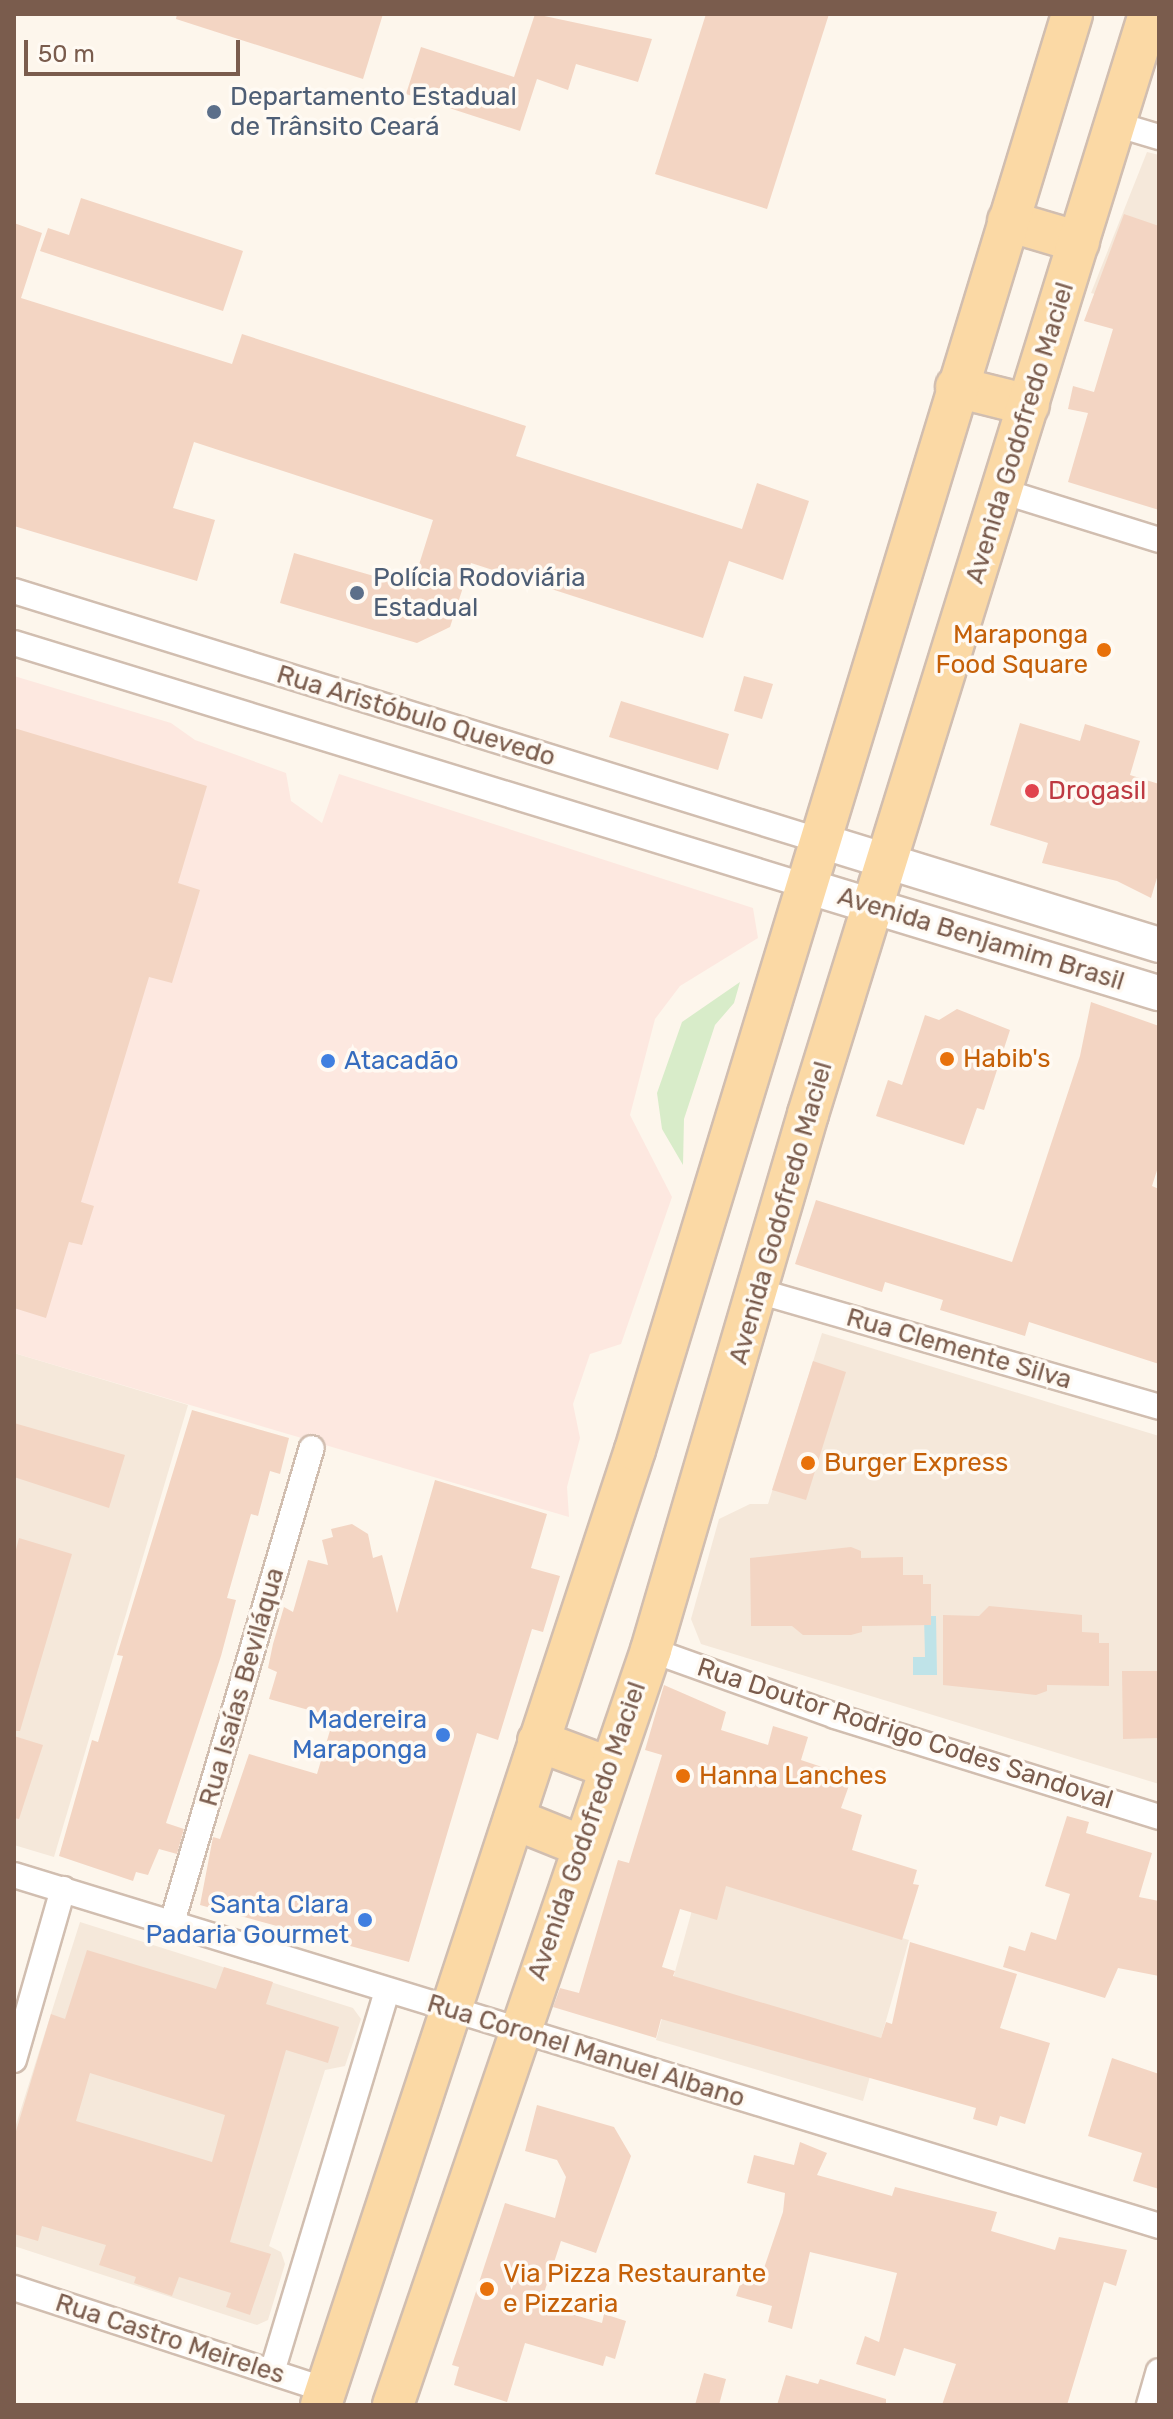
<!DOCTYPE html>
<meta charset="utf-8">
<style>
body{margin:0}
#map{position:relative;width:1173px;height:2419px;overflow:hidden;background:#fdf6ec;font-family:Rubik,sans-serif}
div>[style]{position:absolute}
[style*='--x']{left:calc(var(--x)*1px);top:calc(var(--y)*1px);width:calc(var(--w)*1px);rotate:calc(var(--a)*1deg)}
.residential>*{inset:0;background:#f5e8da}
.commercial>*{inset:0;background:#fde8e0}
.green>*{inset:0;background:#d8ecc9}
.water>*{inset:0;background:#bfe3e8}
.building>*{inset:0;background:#f3d5c3}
.roads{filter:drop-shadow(2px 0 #d1beb0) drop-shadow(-2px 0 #d1beb0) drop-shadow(0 2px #d1beb0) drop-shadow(0 -2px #d1beb0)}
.minor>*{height:24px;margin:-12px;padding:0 12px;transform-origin:12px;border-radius:12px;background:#fff}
.secondary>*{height:34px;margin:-17px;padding:0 17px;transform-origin:17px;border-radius:17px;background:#fff}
.primary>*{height:40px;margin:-20px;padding:0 20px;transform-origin:20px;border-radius:20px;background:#fbd9a5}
.dots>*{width:22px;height:22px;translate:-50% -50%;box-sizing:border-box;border:4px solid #fffaf3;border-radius:50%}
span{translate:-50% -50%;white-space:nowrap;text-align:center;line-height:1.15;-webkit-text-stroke:7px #fffaf3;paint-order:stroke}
.service-label{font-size:26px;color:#4e5e75}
.left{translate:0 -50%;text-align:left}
.street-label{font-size:26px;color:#7a5c4d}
.food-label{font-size:26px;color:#c56008}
.right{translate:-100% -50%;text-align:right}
.health-label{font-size:26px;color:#be3a42}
.shop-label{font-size:26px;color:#366cbe}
.frame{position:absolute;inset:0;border:16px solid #7a5c4d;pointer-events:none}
.scale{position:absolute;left:24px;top:40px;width:216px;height:36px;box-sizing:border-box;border:4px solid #7a5c4d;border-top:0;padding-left:10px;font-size:24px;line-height:28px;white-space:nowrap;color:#7a5c4d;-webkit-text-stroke:6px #fffaf3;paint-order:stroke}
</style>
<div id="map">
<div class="residential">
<i style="clip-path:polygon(1147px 152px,1159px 155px,1159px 312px,1091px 293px)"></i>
<i style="clip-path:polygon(822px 1333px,1159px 1436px,1159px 1784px,701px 1644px,691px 1619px,719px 1519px,750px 1504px,768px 1504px)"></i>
<i style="clip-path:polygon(14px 1353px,188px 1405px,54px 1857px,14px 1845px)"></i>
<i style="clip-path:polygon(701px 1878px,909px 1940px,863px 2101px,656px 2040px)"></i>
<i style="clip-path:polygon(80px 1922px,353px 2008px,361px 2019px,345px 2066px,325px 2070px,269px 2246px,281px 2252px,285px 2264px,268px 2320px,257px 2325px,14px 2246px,14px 2131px)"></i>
</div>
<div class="commercial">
<i style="clip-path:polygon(14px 676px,171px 723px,195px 740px,286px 773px,291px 801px,322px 823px,339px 774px,753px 908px,758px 938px,680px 986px,655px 1019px,630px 1115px,672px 1197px,621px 1344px,590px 1354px,573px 1404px,580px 1438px,567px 1487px,569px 1517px,14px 1353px)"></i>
</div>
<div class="green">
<i style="clip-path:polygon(740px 982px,734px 1003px,715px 1025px,684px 1119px,683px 1165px,662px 1129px,657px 1093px,682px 1022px)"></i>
</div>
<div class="water">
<i style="clip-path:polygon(924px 1616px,936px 1616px,937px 1675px,913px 1675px,913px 1657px,925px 1657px)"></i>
</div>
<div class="building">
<i style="clip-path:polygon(177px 14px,383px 14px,363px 79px,176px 19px)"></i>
<i style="clip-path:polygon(535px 14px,652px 39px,638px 82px,576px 64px,568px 90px,537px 79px,520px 131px,406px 94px,421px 47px,514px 77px)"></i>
<i style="clip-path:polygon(706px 14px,829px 14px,767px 209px,655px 174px)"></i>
<i style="clip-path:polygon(81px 198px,243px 251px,223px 311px,40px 251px,48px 228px,69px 235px)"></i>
<i style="clip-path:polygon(1124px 214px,1159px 226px,1159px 510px,1068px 482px,1088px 413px,1068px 409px,1073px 386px,1094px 392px,1113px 329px,1084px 321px)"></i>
<i style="clip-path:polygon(14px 223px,42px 233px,21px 298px,232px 364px,242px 334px,526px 426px,516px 456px,742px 529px,757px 483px,809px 501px,783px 580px,729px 561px,703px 638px,471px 563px,450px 627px,417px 643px,280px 603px,294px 553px,412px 587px,433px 520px,194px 442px,173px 508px,215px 520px,197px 581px,14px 526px)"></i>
<i style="clip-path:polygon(744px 676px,773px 684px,762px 719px,734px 711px)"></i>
<i style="clip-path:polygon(621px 701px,729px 734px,718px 770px,609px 737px)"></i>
<i style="clip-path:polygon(1020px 723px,1080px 741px,1085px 724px,1140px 741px,1130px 775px,1159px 784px,1159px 871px,1151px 898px,1117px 881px,1042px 863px,1048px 843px,990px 825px)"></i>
<i style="clip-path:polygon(14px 728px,207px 786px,178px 883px,200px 890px,172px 983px,149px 977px,81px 1202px,94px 1206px,89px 1222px,82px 1245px,69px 1242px,46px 1318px,14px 1308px)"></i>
<i style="clip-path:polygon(1091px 1002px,1159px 1026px,1159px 1164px,1152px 1186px,1159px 1189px,1159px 1364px,1029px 1322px,1025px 1336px,940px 1310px,943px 1300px,885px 1282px,882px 1292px,795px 1264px,816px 1200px,1012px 1262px,1080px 1056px)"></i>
<i style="clip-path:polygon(957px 1009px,1010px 1030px,984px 1110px,977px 1108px,964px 1145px,876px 1116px,888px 1080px,902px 1085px,925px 1015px,939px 1020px)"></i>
<i style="clip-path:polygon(813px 1361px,846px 1372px,806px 1500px,772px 1490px)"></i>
<i style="clip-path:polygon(192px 1410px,289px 1438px,280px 1474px,270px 1471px,258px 1516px,251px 1514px,227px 1598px,236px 1600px,221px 1656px,166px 1823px,184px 1829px,177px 1854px,159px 1849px,148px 1875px,136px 1872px,133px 1881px,59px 1856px,92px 1740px,98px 1742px,123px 1656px,117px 1655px)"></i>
<i style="clip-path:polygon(14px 1423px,125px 1455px,109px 1508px,14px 1477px)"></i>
<i style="clip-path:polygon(435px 1480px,547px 1514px,531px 1568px,560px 1576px,543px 1632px,532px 1629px,498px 1740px,477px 1733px,409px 1962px,200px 1905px,213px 1837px,220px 1839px,249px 1754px,317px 1774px,334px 1717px,269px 1699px,277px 1672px,268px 1668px,273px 1644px,284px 1607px,293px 1612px,308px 1560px,328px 1565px,322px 1540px,333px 1537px,331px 1529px,352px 1524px,368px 1534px,373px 1558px,382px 1555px,397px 1613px)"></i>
<i style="clip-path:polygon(19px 1538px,72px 1554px,20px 1731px,14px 1731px,14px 1557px)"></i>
<i style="clip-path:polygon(851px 1547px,861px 1551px,861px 1558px,903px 1557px,903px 1575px,923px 1575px,923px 1584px,931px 1584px,931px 1625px,862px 1626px,862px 1632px,851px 1635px,803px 1635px,792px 1626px,751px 1626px,750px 1558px)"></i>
<i style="clip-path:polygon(989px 1606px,1082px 1615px,1082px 1632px,1099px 1633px,1099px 1643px,1109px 1643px,1109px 1686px,1047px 1685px,1047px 1691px,1036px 1695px,943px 1685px,943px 1615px,979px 1616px)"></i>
<i style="clip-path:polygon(1122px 1671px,1159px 1671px,1159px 1738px,1123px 1739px)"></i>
<i style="clip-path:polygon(664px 1685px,726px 1712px,721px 1730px,768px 1745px,773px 1726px,808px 1737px,801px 1760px,852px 1777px,841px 1808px,862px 1815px,852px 1850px,917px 1870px,913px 1884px,919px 1885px,902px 1940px,726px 1886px,717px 1920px,680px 1909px,662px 1967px,675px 1971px,673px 1976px,881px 2038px,886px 2022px,892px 2024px,910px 1942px,1017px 1974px,1000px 2028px,1050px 2043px,1025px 2124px,1000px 2116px,997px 2126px,973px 2119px,976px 2108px,661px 2019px,656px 2038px,553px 2007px,560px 1988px,579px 1993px,618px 1860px,629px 1863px,662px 1755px,645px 1750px)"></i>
<i style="clip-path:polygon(14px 1736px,43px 1745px,19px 1819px,14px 1818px)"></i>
<i style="clip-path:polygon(1067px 1816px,1089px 1822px,1086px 1833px,1152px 1853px,1139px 1897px,1159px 1901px,1159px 1976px,1118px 1968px,1105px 1998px,1003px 1967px,1009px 1946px,1025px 1951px,1031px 1932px,1056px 1940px,1070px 1894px,1045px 1886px)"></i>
<i style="clip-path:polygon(evenodd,87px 1950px,216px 1989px,224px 1967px,273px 1982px,266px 2004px,339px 2027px,328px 2063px,286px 2050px,230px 2242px,271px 2254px,250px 2315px,226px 2307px,231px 2293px,179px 2277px,172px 2296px,134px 2283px,136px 2277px,99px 2265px,106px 2245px,42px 2226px,38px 2241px,14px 2234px,14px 2138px,51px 2014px,65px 2019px,87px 1950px,90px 2073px,225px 2115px,212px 2162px,76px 2121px,90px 2073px)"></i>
<i style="clip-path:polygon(1112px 2058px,1159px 2074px,1159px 2189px,1133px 2181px,1142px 2153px,1088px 2136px)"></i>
<i style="clip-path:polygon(537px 2105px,614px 2127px,631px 2156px,596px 2253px,561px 2241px,540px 2305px,602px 2323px,604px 2314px,626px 2321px,615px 2359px,606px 2356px,603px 2366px,525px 2343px,507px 2402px,454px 2385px,459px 2367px,452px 2365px,505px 2203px,555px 2218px,566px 2177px,557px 2160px,525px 2151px)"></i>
<i style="clip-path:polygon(800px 2142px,827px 2153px,817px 2175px,892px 2196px,895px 2187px,997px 2212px,991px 2231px,1055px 2250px,1059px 2237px,1127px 2250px,1116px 2286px,1104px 2282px,1067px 2405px,942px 2405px,956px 2364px,904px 2348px,895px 2376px,856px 2364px,865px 2336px,879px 2342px,897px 2273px,810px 2252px,792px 2329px,768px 2322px,772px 2306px,736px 2296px,743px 2275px,760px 2280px,783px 2212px,785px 2193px,747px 2183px,754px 2155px,794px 2165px)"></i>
<i style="clip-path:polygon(704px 2373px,726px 2379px,719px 2405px,695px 2405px)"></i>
<i style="clip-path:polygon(786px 2375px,818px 2384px,820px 2379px,886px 2399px,886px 2405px,777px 2405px)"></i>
</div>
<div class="roads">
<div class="minor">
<i style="--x:1115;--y:124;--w:46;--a:16.5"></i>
<i style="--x:1002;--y:491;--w:164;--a:17.3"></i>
<i style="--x:14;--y:591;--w:842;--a:17.21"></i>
<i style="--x:14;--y:643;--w:825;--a:17.05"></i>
<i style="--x:758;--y:1291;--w:417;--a:16.1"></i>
<i style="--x:651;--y:1650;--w:195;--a:19.7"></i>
<i style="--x:835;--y:1716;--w:339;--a:17.3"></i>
<i style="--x:14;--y:1875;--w:1198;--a:17.04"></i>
<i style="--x:171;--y:1926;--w:498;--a:-73.6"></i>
<i style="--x:14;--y:2060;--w:178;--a:-74"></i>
<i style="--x:14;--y:2288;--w:328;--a:18.1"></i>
<i style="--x:272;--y:2372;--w:398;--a:-73.2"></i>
<i style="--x:1149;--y:2405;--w:35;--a:-74"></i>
</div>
<div class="secondary">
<i style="--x:818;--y:840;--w:357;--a:17.1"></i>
<i style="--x:803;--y:885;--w:372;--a:16.9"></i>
</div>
<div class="primary">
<i style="--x:1008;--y:221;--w:74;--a:16.5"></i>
<i style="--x:956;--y:387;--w:75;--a:13.9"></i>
<i style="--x:538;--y:1741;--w:75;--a:20.4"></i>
<i style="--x:514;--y:1819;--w:73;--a:21.7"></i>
<i style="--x:321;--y:2405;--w:1005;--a:-71.8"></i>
<i style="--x:635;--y:1450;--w:1501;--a:-73.07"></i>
<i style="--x:393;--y:2405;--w:798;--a:-71.13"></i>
<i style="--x:651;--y:1650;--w:559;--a:-73.67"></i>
<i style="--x:808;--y:1114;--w:1152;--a:-72.78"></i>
</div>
</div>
<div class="dots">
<i style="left:214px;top:112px;background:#5c6f8a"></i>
<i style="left:357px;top:593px;background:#5c6f8a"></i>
<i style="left:1104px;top:650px;background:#e8710a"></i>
<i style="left:1032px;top:791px;background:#e0444e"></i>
<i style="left:947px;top:1059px;background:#e8710a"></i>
<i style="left:328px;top:1061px;background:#3f7fe0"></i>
<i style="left:808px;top:1463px;background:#e8710a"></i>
<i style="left:443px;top:1735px;background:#3f7fe0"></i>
<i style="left:683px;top:1776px;background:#e8710a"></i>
<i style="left:365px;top:1920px;background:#3f7fe0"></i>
<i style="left:487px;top:2289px;background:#e8710a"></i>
</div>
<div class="service-label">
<span class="left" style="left:230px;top:112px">Departamento Estadual<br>de Trânsito Ceará</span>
<span class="left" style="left:373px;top:593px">Polícia Rodoviária<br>Estadual</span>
</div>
<div class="street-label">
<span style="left:1020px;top:433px;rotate:-73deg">Avenida Godofredo Maciel</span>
<span style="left:416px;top:716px;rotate:17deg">Rua Aristóbulo Quevedo</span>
<span style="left:981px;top:939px;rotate:17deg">Avenida Benjamim Brasil</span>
<span style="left:781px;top:1213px;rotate:-74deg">Avenida Godofredo Maciel</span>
<span style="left:959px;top:1349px;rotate:16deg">Rua Clemente Silva</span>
<span style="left:242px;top:1687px;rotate:-74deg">Rua Isaías Beviláqua</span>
<span style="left:905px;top:1734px;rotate:18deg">Rua Doutor Rodrigo Codes Sandoval</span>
<span style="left:587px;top:1831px;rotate:-71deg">Avenida Godofredo Maciel</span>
<span style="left:586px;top:2051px;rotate:17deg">Rua Coronel Manuel Albano</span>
<span style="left:170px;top:2339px;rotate:18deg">Rua Castro Meireles</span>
</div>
<div class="food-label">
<span class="right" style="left:1088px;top:650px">Maraponga<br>Food Square</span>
<span class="left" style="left:963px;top:1059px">Habib's</span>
<span class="left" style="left:824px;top:1463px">Burger Express</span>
<span class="left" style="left:699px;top:1776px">Hanna Lanches</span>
<span class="left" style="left:503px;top:2289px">Via Pizza Restaurante<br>e Pizzaria</span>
</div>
<div class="health-label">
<span class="left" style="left:1048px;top:791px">Drogasil</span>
</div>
<div class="shop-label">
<span class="left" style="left:344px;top:1061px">Atacadão</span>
<span class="right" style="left:427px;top:1735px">Madereira<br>Maraponga</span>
<span class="right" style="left:349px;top:1920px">Santa Clara<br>Padaria Gourmet</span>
</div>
<div class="frame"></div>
<div class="scale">50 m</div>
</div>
